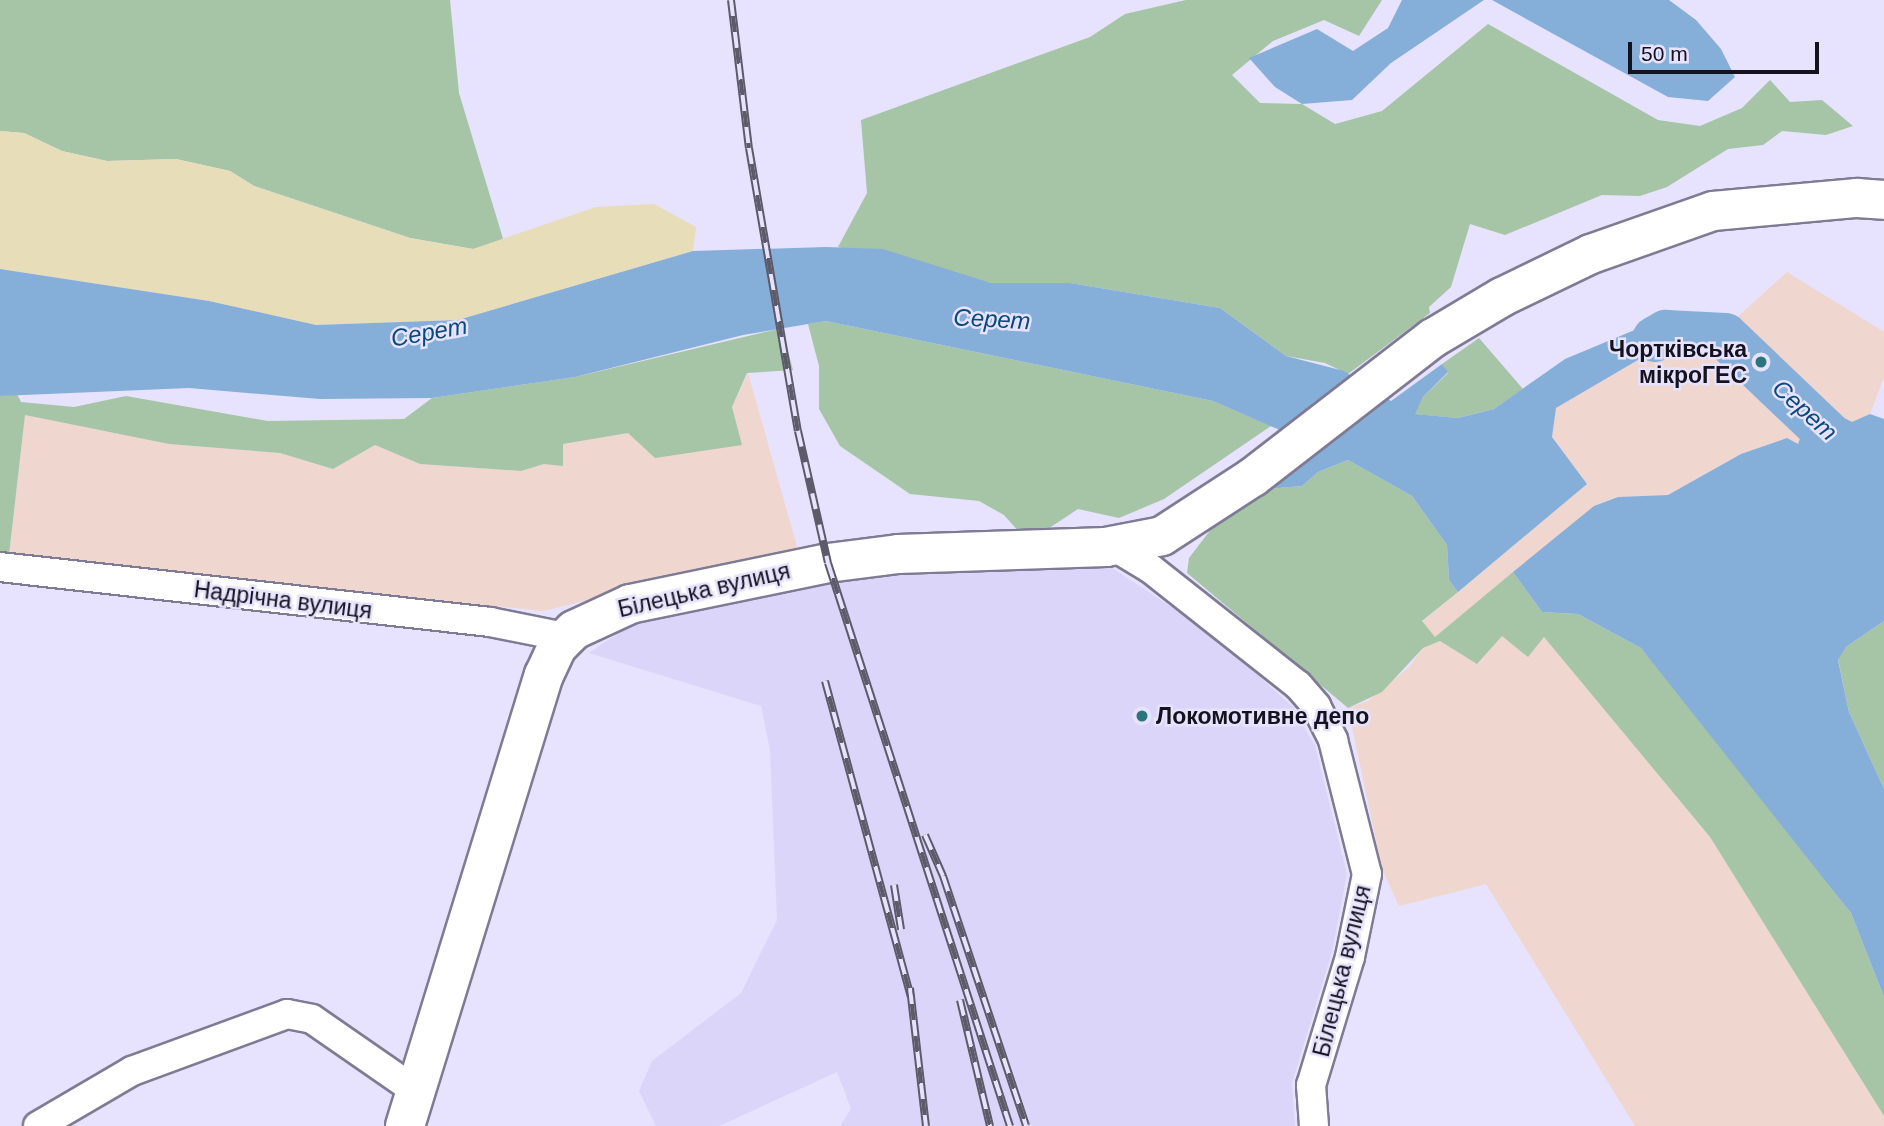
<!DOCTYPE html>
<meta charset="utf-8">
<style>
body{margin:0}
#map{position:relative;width:1884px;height:1126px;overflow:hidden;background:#e7e2fe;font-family:Arial,sans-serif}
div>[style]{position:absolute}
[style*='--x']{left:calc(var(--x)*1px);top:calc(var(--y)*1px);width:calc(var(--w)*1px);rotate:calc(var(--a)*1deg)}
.built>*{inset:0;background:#dbd5f9}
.industrial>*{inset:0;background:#efd6ce}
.green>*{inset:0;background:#a6c5a7}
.sand>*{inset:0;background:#e7ddb8}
.water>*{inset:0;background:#85afd9}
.river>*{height:46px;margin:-23px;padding:0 23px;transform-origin:23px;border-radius:23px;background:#85afd9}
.roads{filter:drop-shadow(2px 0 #7f7b94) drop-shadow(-2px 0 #7f7b94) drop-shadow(0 2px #7f7b94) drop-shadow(0 -2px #7f7b94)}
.street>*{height:28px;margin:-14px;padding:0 14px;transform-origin:14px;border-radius:14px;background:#fff}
.secondary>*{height:38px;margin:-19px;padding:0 19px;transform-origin:19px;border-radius:19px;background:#fff}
.rail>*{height:8px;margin-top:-4px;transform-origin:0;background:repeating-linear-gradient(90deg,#e7e2fe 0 16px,#5d5a6a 0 32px);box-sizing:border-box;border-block:2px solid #5d5a6a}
.dots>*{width:19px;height:19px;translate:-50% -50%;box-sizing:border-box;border:4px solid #e7e2fe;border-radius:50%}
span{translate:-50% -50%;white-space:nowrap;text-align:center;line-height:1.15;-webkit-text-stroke:5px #e7e2fe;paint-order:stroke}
.poi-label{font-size:23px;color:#14121c;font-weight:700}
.right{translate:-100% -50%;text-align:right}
.left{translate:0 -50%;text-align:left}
.street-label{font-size:23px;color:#14121c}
.water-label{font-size:24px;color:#084a7e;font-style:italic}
.scale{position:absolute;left:1628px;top:42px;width:191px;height:32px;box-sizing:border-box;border:4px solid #14121c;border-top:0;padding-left:9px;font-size:21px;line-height:24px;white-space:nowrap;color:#14121c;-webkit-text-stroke:5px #e7e2fe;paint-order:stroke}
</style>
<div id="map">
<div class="built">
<i style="clip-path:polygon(1103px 562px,1191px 620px,1239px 658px,1293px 707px,1315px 746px,1347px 874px,1332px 952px,1292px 1083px,1295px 1126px,840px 1126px,851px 1109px,837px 1072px,719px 1126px,656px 1126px,639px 1091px,652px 1061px,741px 993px,777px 920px,770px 750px,761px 706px,589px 653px,632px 624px,732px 592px,883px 571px)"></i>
</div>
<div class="industrial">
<i style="clip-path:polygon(1787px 272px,1884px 332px,1884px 377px,1870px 414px,1852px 423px,1799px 422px,1802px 433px,1798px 444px,1787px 438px,1741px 454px,1668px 495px,1618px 497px,1594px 506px,1435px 638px,1422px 622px,1587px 484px,1552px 437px,1556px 408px,1655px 350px,1710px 342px)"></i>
<i style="clip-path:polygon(748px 373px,798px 550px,543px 611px,9px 555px,25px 415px,169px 444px,280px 453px,333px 469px,375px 445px,420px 464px,520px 471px,544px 464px,563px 444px,628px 433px,741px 444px,732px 407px)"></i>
<i style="clip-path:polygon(1502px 636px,1528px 656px,1544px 637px,1710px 837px,1884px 1116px,1884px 1126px,1635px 1126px,1486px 884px,1399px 906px,1382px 869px,1348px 708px,1368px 701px,1409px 667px,1423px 648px,1440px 641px,1477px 664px)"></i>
</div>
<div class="green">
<i style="clip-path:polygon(0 0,450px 0,459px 93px,504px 242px,473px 249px,410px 238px,254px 186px,230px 171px,176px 159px,107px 161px,62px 151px,24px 133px,0 131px)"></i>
<i style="clip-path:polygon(1186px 0,1382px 0,1359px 36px,1324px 20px,1273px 41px,1232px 75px,1260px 103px,1302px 104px,1335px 124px,1382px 111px,1488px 24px,1658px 120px,1700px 126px,1742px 108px,1770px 80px,1790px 102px,1822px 100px,1853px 126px,1826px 135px,1782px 131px,1763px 145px,1728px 149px,1667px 187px,1640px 196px,1602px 195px,1505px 235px,1470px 224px,1451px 287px,1429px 307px,1430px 313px,1348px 374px,1325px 363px,1286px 356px,1220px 308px,1070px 283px,991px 283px,838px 247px,867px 193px,861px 120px,1090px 37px,1125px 14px)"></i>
<i style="clip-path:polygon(826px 321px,1213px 401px,1271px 426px,1164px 499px,1119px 518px,1078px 509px,1028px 542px,1004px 515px,979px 501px,910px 494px,840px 446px,819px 409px,819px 366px,808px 324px)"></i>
<i style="clip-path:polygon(782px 328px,793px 370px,747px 373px,732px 407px,742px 445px,655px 458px,628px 433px,563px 444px,563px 466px,544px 464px,521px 471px,420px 464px,375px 445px,333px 469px,280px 453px,169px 444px,25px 415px,9px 555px,0 555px,0 396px,17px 394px,21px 402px,74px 407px,126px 396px,268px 421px,404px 419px,432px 398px,575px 377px)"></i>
<i style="clip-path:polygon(1479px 338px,1523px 389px,1494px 409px,1458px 418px,1414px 414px,1423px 397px,1448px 373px,1442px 364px)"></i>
<i style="clip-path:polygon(1348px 460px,1412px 496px,1447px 545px,1449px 580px,1458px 592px,1422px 621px,1435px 637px,1513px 572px,1542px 612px,1578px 614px,1641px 648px,1718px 740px,1851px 913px,1884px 997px,1884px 1116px,1710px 837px,1544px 637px,1528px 657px,1502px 636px,1477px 664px,1440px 641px,1423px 648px,1382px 692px,1348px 708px,1187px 573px,1189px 558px,1212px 528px,1242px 503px,1266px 489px,1302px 486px,1318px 472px)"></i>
<i style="clip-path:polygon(1884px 621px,1884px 789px,1849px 712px,1838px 659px,1846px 647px)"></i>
</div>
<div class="sand">
<i style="clip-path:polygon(0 131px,24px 133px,62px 151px,107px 161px,176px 159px,230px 171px,254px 186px,410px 238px,473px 249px,596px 207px,654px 204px,696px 227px,693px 251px,458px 320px,316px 325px,209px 301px,0 269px)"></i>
</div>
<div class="water">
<i style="clip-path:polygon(1402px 0,1484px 0,1391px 63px,1352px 100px,1302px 104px,1275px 87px,1249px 58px,1317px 29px,1353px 51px,1388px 28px)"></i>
<i style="clip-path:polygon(1492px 0,1669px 0,1696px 20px,1721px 49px,1735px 77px,1708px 101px,1668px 97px)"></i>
<i style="clip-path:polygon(826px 247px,883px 249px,991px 283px,1070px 283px,1220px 308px,1286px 356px,1344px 371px,1391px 401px,1442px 364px,1448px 372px,1423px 397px,1415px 414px,1458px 418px,1494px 409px,1565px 359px,1649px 324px,1705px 313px,1719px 317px,1728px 326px,1710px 342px,1655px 350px,1556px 408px,1552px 437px,1587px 484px,1458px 592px,1449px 580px,1447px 545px,1412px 496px,1348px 460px,1318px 472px,1302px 486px,1266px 489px,1323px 449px,1213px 401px,826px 321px,743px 335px,575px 377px,432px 398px,320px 399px,189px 388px,0 396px,0 269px,209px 301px,316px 325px,458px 320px,693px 251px)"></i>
<i style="clip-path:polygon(1811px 401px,1852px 422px,1870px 414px,1884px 419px,1884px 621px,1846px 647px,1838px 660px,1849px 712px,1884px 789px,1884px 997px,1851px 913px,1641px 648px,1578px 614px,1542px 612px,1513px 572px,1594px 506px,1618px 497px,1668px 495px,1741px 454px,1787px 438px,1798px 444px,1802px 433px,1794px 414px)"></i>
</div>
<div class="river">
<i style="--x:1655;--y:339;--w:13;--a:-29"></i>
<i style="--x:1666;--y:333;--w:59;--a:2.9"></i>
<i style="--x:1725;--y:336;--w:148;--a:43.6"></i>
<i style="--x:1832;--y:438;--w:58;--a:26.6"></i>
</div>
<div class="roads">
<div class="street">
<i style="--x:1113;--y:546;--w:44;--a:31.2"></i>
<i style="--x:1151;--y:569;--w:187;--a:38.3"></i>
<i style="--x:1298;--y:685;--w:28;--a:49"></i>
<i style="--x:1316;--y:706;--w:38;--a:63"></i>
<i style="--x:1333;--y:740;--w:138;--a:75.8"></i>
<i style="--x:1367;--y:874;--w:85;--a:101.6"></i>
<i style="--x:1350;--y:957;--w:134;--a:106.9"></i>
<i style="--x:1311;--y:1085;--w:41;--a:85.8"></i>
<i style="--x:0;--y:567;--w:493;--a:6.4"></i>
<i style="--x:490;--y:622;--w:76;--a:11.3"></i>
<i style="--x:38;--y:1126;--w:109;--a:-30.3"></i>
<i style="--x:132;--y:1071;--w:165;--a:-20.2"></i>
<i style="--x:287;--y:1014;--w:25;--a:11"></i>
<i style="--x:312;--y:1019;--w:123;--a:34.7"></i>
</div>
<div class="secondary">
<i style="--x:405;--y:1126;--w:472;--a:-72.9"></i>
<i style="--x:544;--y:675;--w:31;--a:-65"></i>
<i style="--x:557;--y:647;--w:24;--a:-45"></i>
<i style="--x:574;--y:630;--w:62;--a:-24.9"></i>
<i style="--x:630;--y:604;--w:202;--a:-11.7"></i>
<i style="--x:828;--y:563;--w:71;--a:-7.3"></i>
<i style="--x:898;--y:554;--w:208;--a:-1.9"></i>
<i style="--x:1106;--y:547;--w:57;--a:-11.1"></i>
<i style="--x:1162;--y:536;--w:108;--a:-33"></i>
<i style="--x:1253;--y:477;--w:227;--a:-37.7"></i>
<i style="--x:1433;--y:338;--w:80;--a:-30.7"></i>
<i style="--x:1502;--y:297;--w:99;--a:-25.8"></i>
<i style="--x:1591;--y:254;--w:129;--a:-19.4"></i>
<i style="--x:1713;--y:211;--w:145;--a:-5.2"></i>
<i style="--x:1857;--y:198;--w:27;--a:4"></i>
</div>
</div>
<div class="rail">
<i style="--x:731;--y:0;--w:149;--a:83.1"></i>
<i style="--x:749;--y:148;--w:287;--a:80.2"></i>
<i style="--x:798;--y:431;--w:135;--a:77.2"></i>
<i style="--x:828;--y:563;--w:592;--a:72.09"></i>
<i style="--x:825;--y:681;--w:327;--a:74.8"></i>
<i style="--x:925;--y:835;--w:45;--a:66.3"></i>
<i style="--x:943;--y:876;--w:263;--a:71.6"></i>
<i style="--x:894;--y:885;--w:45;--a:81"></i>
<i style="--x:910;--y:988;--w:139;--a:83.4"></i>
<i style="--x:960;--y:1000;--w:130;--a:76.6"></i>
</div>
<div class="dots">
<i style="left:1761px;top:362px;background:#2c757d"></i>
<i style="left:1142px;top:716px;background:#2c757d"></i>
</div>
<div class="poi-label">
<span class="right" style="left:1747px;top:362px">Чортківська<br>мікроГЕС</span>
<span class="left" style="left:1156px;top:716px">Локомотивне депо</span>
</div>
<div class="street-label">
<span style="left:704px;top:590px;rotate:-13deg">Білецька вулиця</span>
<span style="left:283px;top:600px;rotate:7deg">Надрічна вулиця</span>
<span style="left:1342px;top:971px;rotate:-76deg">Білецька вулиця</span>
</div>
<div class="water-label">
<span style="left:992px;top:319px;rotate:3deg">Серет</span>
<span style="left:429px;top:332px;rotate:-10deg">Серет</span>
<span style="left:1805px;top:410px;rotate:42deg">Серет</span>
</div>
<div class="scale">50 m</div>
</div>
